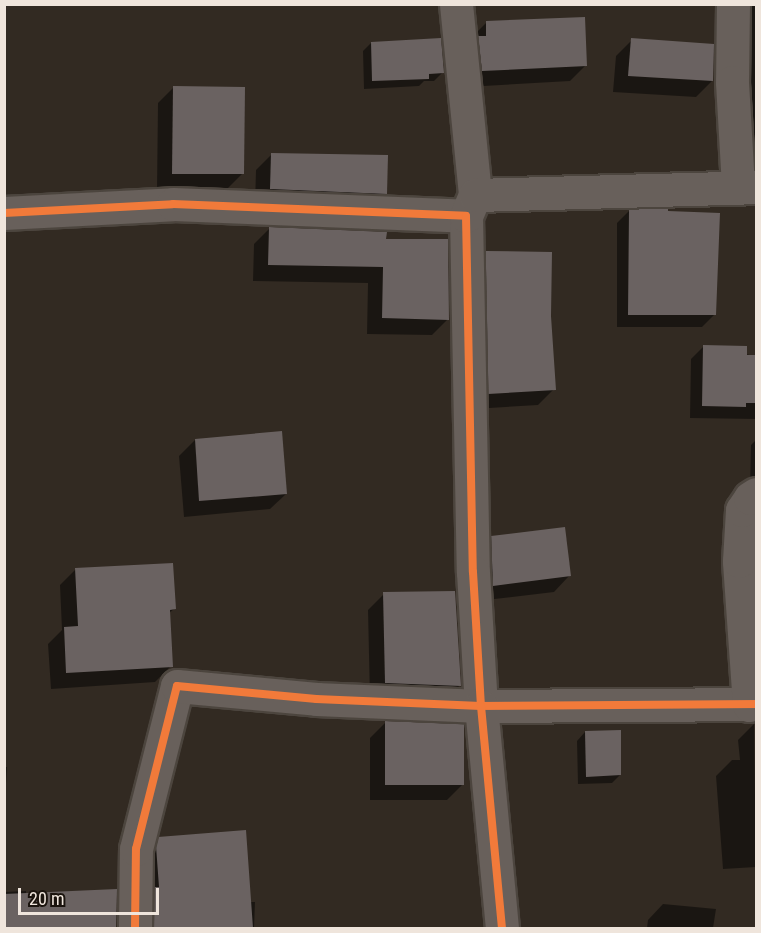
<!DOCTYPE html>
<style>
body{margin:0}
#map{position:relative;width:761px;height:933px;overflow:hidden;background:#322a22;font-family:"Roboto Condensed",sans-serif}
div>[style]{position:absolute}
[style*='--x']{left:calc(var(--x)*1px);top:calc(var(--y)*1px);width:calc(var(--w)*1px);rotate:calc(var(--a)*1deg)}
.shadow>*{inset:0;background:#0007}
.building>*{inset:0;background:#6a6261}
.roads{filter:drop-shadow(2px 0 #4c453e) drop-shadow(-2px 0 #4c453e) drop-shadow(0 2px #4c453e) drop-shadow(0 -2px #4c453e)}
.minor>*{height:33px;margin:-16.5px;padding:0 16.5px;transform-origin:16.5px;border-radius:16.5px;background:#68605b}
.cycleway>*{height:8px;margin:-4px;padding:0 4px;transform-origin:4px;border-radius:4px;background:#f17a3a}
span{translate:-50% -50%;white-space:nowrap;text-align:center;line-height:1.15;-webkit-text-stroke:6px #1a130d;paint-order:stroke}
.frame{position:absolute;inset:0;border:6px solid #efe5dc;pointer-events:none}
.scale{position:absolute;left:18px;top:888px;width:141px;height:27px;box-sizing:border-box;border:3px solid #efe5dc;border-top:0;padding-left:8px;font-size:18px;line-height:21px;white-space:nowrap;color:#efe5dc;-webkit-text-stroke:4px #1a130d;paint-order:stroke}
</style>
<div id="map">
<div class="shadow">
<i style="clip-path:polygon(741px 4px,756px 4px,756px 185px,752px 185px,754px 127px,747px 127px)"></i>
<i style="clip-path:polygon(486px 23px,586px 65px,570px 81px,466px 87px,470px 39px)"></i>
<i style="clip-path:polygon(632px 40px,712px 81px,696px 97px,613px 92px,616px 56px)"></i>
<i style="clip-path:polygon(371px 43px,442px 73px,434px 81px,424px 81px,419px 86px,364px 89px,363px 51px)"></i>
<i style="clip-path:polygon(174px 87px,243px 173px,227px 189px,157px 189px,158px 103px)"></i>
<i style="clip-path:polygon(272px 154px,386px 193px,370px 209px,255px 205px,256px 170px)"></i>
<i style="clip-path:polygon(629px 211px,715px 314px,702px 327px,617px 327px,617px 223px)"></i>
<i style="clip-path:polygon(270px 228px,385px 240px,448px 319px,432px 335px,367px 334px,368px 283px,253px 281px,254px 244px)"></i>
<i style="clip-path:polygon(486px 253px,550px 316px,554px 389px,538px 405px,473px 409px,470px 269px)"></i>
<i style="clip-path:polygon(703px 347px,756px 356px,756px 419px,690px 418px,691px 359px)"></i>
<i style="clip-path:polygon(195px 440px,286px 494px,270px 509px,184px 517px,179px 456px)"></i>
<i style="clip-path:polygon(756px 440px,756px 487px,750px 487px,751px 445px)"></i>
<i style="clip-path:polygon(492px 537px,569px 576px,554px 592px,477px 601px,476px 553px)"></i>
<i style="clip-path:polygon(76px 569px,174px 609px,168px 614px,171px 666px,155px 682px,51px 689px,48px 644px,62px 630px,60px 585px)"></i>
<i style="clip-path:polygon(384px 594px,459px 686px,444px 702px,370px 699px,368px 610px)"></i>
<i style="clip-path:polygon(386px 722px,463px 784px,447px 800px,370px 800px,370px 738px)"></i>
<i style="clip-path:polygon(754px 724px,756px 867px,723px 869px,716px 776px,732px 760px,740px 760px,738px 740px)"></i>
<i style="clip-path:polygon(585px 732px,620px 775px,612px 783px,578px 784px,577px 741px)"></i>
<i style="clip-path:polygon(4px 767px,7px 767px,4px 814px)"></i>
<i style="clip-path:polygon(159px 838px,250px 902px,255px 902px,254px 928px,135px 928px,139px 858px)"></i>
<i style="clip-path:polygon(26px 891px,26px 895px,115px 891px,115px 928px,4px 928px,4px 892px)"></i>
<i style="clip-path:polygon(663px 904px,716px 909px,713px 928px,647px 928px,648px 920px)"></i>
</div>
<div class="building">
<i style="clip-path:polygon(585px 17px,587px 66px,482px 71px,478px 36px,486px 36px,486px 21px)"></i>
<i style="clip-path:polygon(441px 38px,444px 73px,429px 74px,429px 79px,372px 81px,371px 42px)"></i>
<i style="clip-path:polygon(631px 38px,714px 44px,713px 81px,628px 76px)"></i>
<i style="clip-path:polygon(173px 86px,245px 87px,244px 174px,172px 174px)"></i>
<i style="clip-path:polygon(271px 153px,388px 155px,387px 194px,270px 189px)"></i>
<i style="clip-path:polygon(668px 208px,668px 211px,720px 213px,716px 315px,628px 315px,629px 209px)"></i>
<i style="clip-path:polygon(269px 227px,387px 232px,386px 239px,448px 239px,449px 320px,382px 318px,383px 267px,268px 265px)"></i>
<i style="clip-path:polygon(485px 251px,552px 252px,551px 316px,556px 390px,488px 394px)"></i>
<i style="clip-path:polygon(703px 345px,747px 346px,747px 355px,756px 355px,756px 403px,746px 403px,746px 407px,702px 406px)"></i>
<i style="clip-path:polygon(282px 431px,287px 494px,199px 501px,195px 439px)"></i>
<i style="clip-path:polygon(565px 527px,571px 576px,493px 586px,491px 536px)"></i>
<i style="clip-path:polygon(173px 563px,176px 609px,170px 610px,173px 667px,66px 673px,64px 627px,78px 626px,75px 568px)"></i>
<i style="clip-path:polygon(455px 591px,461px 686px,385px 683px,383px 592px)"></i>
<i style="clip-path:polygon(385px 721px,464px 724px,464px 785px,385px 785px)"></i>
<i style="clip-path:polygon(621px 730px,621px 775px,586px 777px,585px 731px)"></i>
<i style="clip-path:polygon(246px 830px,253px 928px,154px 928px,154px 887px,159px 887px,156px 846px,158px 837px)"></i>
<i style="clip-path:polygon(117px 889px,116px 928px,4px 928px,4px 894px)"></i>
</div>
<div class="roads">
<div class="minor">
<i style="--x:456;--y:4;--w:192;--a:84.3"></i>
<i style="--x:733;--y:4;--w:78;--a:90.7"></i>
<i style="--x:732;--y:82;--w:104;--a:86.7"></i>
<i style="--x:4;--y:213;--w:169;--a:-3"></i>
<i style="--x:173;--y:204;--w:293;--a:2.3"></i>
<i style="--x:466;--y:216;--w:356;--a:88.9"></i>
<i style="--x:473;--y:572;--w:134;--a:86.6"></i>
<i style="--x:481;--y:706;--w:275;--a:-0.4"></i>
<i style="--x:466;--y:216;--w:23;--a:-67"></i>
<i style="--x:475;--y:195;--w:281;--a:-1.6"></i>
<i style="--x:749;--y:705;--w:144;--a:-94"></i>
<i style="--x:739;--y:561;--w:51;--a:-86.6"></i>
<i style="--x:742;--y:510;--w:14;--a:-56"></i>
<i style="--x:750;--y:498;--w:7;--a:-34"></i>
<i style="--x:135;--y:928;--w:79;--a:-89.3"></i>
<i style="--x:136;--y:849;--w:168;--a:-75.9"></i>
<i style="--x:177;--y:686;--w:140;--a:5.3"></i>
<i style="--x:316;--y:699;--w:165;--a:2.4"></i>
<i style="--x:481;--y:706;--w:223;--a:84.6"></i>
</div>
</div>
<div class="cycleway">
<i style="--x:4;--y:213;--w:169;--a:-3"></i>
<i style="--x:173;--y:204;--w:293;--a:2.3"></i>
<i style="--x:466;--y:216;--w:356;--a:88.9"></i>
<i style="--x:473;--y:572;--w:134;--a:86.6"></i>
<i style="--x:481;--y:706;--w:275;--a:-0.4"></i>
<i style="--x:135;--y:928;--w:79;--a:-89.3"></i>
<i style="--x:136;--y:849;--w:168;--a:-75.9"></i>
<i style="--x:177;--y:686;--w:140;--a:5.3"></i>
<i style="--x:316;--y:699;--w:165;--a:2.4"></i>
<i style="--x:481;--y:706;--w:223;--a:84.6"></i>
</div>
<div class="frame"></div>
<div class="scale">20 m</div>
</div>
